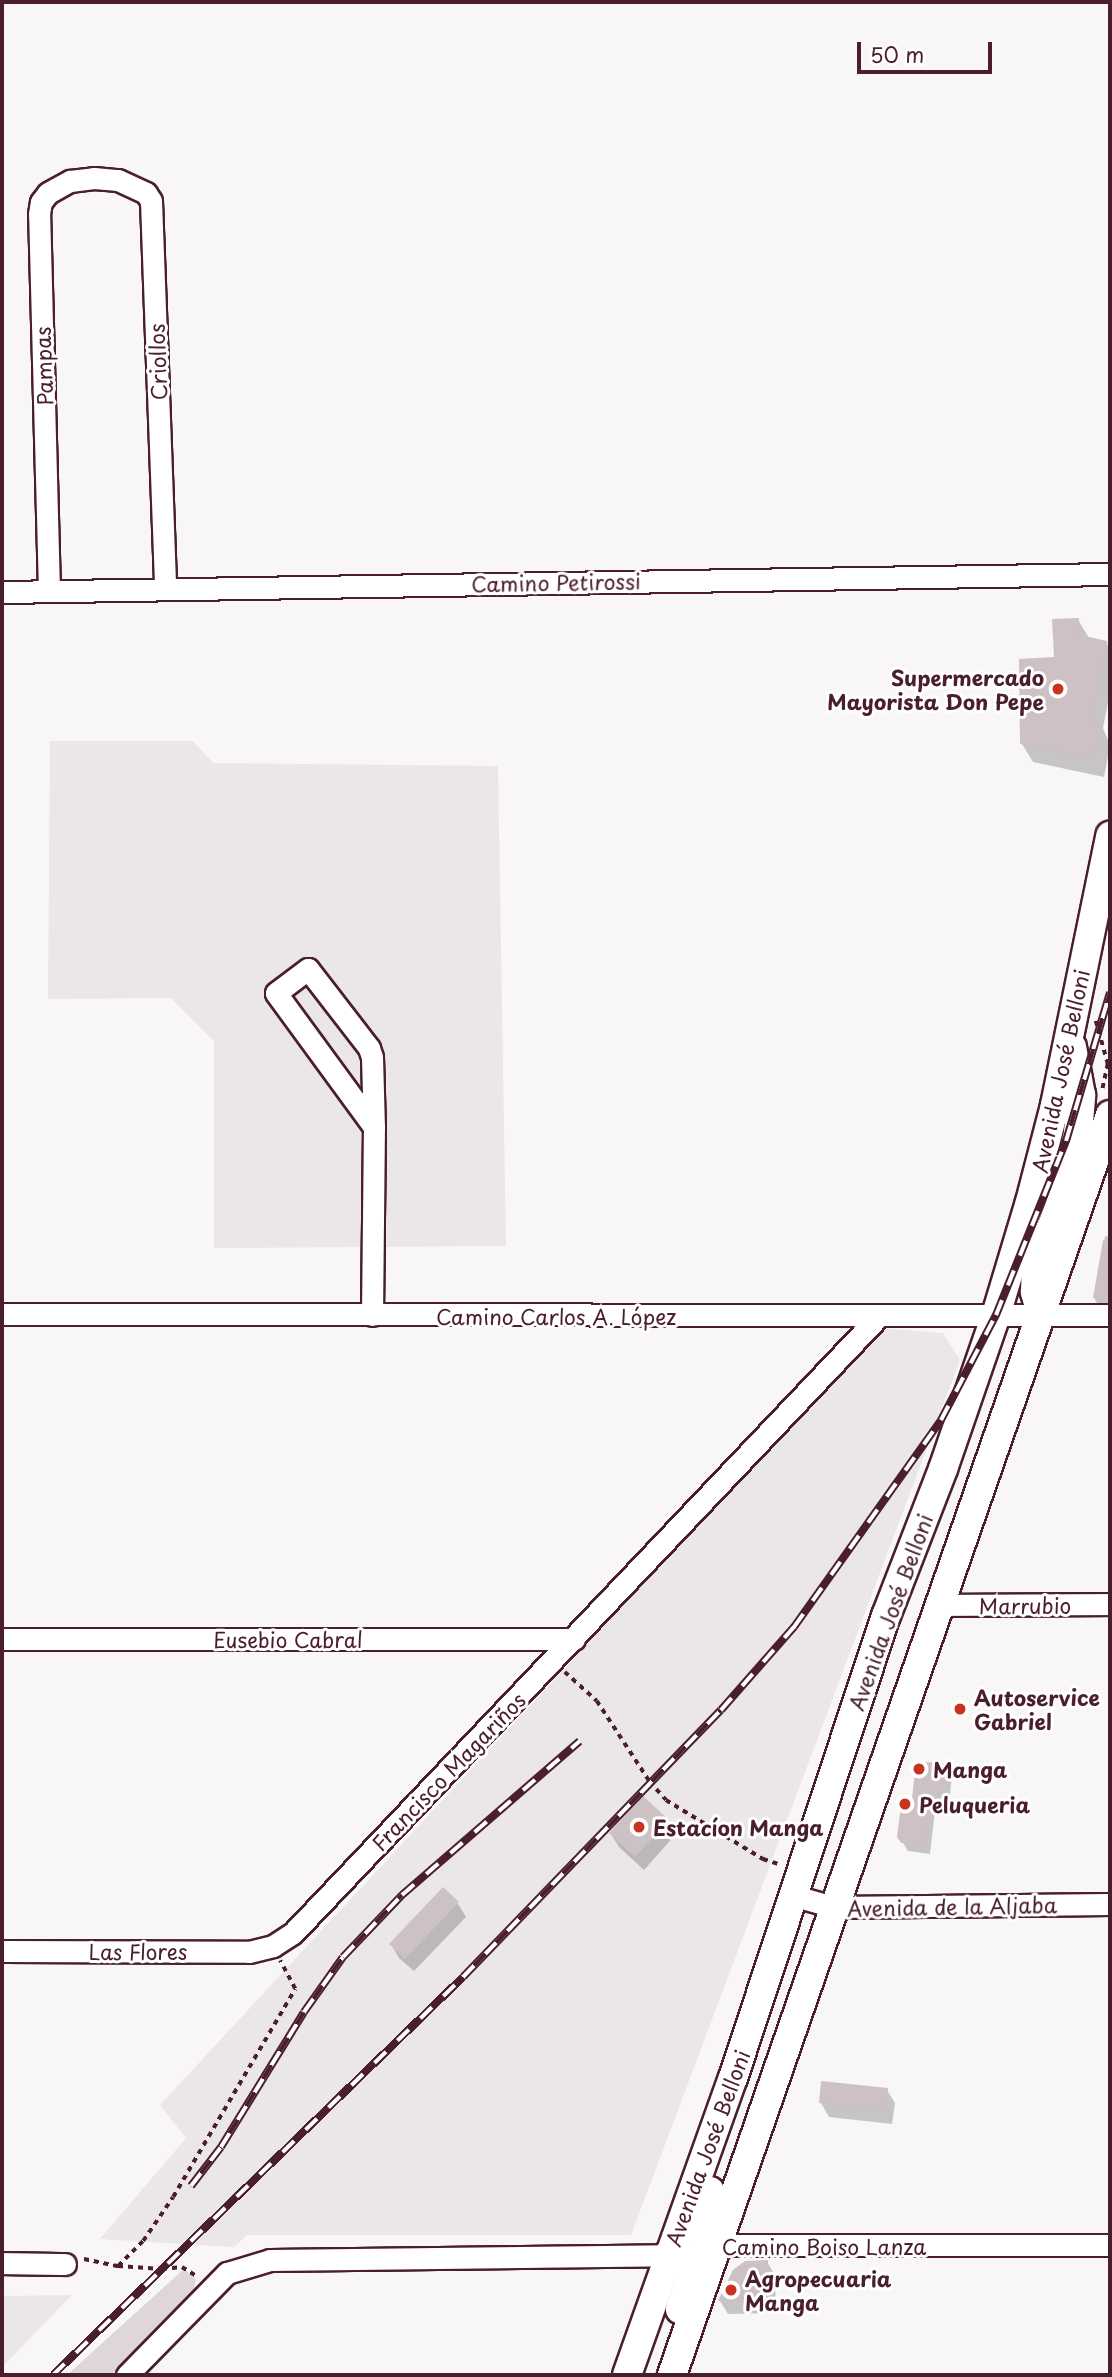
<!DOCTYPE html>
<meta charset="utf-8">
<style>
body{margin:0}
#map{position:relative;width:1112px;height:2377px;overflow:hidden;background:#f8f6f7;font-family:"Playpen Sans",sans-serif}
div>[style]{position:absolute}
[style*='--x']{left:calc(var(--x)*1px);top:calc(var(--y)*1px);width:calc(var(--w)*1px);rotate:calc(var(--a)*1deg)}
.built>*{inset:0;background:#ebe6e8}
.green>*{inset:0;background:#ded6d9}
.shadow>*{inset:0;background:#0003}
.building>*{inset:0;background:#cdc1c4}
.path>*{height:3.5px;margin-top:-1.75px;transform-origin:0;background:repeating-linear-gradient(90deg,#4a1f2b 0 5px,transparent 0 10px)}
.roads{filter:drop-shadow(2px 0 #4a1f2b) drop-shadow(-2px 0 #4a1f2b) drop-shadow(0 2px #4a1f2b) drop-shadow(0 -2px #4a1f2b)}
.minor>*{height:21px;margin:-10.5px;padding:0 10.5px;transform-origin:10.5px;border-radius:10.5px;background:#fff}
.major>*{height:28px;margin:-14px;padding:0 14px;transform-origin:14px;border-radius:14px;background:#fff}
.rail>*{height:8px;margin-top:-4px;transform-origin:0;background:repeating-linear-gradient(90deg,#fff 0 16px,#4a1f2b 0 32px);box-sizing:border-box;border-block:2px solid #4a1f2b}
.dots>*{width:19px;height:19px;translate:-50% -50%;box-sizing:border-box;border:4px solid #fff;border-radius:50%}
span{translate:-50% -50%;white-space:nowrap;text-align:center;line-height:1.15;-webkit-text-stroke:6px #fff;paint-order:stroke}
.street-label{font-size:21px;color:#4a1f2b}
.poi-label{font-size:21px;color:#4a1f2b;font-weight:700}
.right{translate:-100% -50%;text-align:right}
.left{translate:0 -50%;text-align:left}
.frame{position:absolute;inset:0;border:4px solid #4a1f2b;pointer-events:none}
.scale{position:absolute;left:857px;top:42px;width:135px;height:32px;box-sizing:border-box;border:4px solid #4a1f2b;border-top:0;padding-left:9px;font-size:21px;line-height:24px;white-space:nowrap;color:#4a1f2b;-webkit-text-stroke:5px #fff;paint-order:stroke}
</style>
<div id="map">
<div class="built">
<i style="clip-path:polygon(50px 741px,193px 741px,213px 763px,498px 766px,506px 1246px,214px 1248px,214px 1041px,171px 998px,48px 999px)"></i>
<i style="clip-path:polygon(880px 1328px,943px 1333px,960px 1360px,631px 2235px,247px 2235px,234px 2247px,100px 2239px,186px 2138px,160px 2105px)"></i>
<i style="clip-path:polygon(72px 2295px,2px 2367px,2px 2296px)"></i>
</div>
<div class="green">
<i style="clip-path:polygon(184px 2269px,196px 2280px,192px 2296px,112px 2375px,67px 2375px)"></i>
</div>
<div class="shadow">
<i style="clip-path:polygon(1078px 620px,1089px 638px,1106px 642px,1110px 650px,1110px 692px,1103px 728px,1110px 745px,1104px 777px,1033px 762px,1022px 744px,1056px 659px)"></i>
<i style="clip-path:polygon(1105px 1236px,1110px 1237px,1110px 1312px,1102px 1311px,1094px 1298px)"></i>
<i style="clip-path:polygon(947px 1766px,952px 1775px,949px 1803px,936px 1802px,930px 1854px,908px 1851px,899px 1836px,914px 1801px)"></i>
<i style="clip-path:polygon(668px 1821px,676px 1834px,644px 1870px,619px 1847px,611px 1834px)"></i>
<i style="clip-path:polygon(443px 1890px,458px 1904px,466px 1917px,414px 1971px,399px 1958px,391px 1944px)"></i>
<i style="clip-path:polygon(887px 2090px,895px 2103px,892px 2124px,829px 2117px,821px 2103px)"></i>
<i style="clip-path:polygon(767px 2262px,775px 2275px,776px 2313px,728px 2314px,720px 2301px)"></i>
</div>
<div class="building">
<i style="clip-path:polygon(1079px 618px,1080px 635px,1107px 641px,1091px 719px,1101px 722px,1094px 759px,1020px 744px,1019px 659px,1054px 657px,1052px 619px)"></i>
<i style="clip-path:polygon(1103px 1240px,1110px 1241px,1110px 1298px,1093px 1298px)"></i>
<i style="clip-path:polygon(916px 1761px,948px 1764px,945px 1795px,931px 1794px,926px 1845px,901px 1843px,897px 1837px,902px 1798px,912px 1799px)"></i>
<i style="clip-path:polygon(643px 1796px,669px 1820px,635px 1857px,609px 1833px)"></i>
<i style="clip-path:polygon(443px 1887px,459px 1902px,405px 1959px,389px 1944px)"></i>
<i style="clip-path:polygon(821px 2081px,888px 2088px,885px 2110px,819px 2103px)"></i>
<i style="clip-path:polygon(768px 2260px,769px 2299px,718px 2301px,733px 2270px,745px 2261px)"></i>
</div>
<div class="path">
<i style="--x:1096;--y:1021;--w:45;--a:74.4"></i>
<i style="--x:1108;--y:1064;--w:25;--a:102"></i>
<i style="--x:565;--y:1672;--w:43;--a:42.2"></i>
<i style="--x:597;--y:1701;--w:97;--a:56.8"></i>
<i style="--x:650;--y:1782;--w:24;--a:48"></i>
<i style="--x:666;--y:1800;--w:114;--a:31.3"></i>
<i style="--x:763;--y:1859;--w:19;--a:18"></i>
<i style="--x:84;--y:2259;--w:35;--a:12"></i>
<i style="--x:118;--y:2266;--w:44;--a:3.9"></i>
<i style="--x:162;--y:2269;--w:20;--a:-6"></i>
<i style="--x:182;--y:2267;--w:19;--a:32"></i>
<i style="--x:118;--y:2266;--w:35;--a:-45"></i>
<i style="--x:143;--y:2241;--w:53;--a:-55.7"></i>
<i style="--x:173;--y:2197;--w:241;--a:-59.6"></i>
<i style="--x:295;--y:1989;--w:32;--a:-118"></i>
</div>
<div class="roads">
<div class="minor">
<i style="--x:49;--y:591;--w:377;--a:-91.5"></i>
<i style="--x:39;--y:214;--w:12;--a:-81"></i>
<i style="--x:41;--y:202;--w:11;--a:-52"></i>
<i style="--x:48;--y:193;--w:25;--a:-29"></i>
<i style="--x:70;--y:181;--w:24;--a:-7"></i>
<i style="--x:94;--y:178;--w:24;--a:5"></i>
<i style="--x:118;--y:180;--w:31;--a:25"></i>
<i style="--x:146;--y:193;--w:9;--a:58"></i>
<i style="--x:151;--y:201;--w:387;--a:87.9"></i>
<i style="--x:2;--y:592;--w:1108;--a:-0.93"></i>
<i style="--x:2;--y:1314;--w:1108;--a:0.05"></i>
<i style="--x:372;--y:1315;--w:188;--a:-89.4"></i>
<i style="--x:374;--y:1127;--w:166;--a:-126.2"></i>
<i style="--x:276;--y:993;--w:40;--a:-37"></i>
<i style="--x:308;--y:969;--w:100;--a:52.3"></i>
<i style="--x:369;--y:1048;--w:9;--a:72"></i>
<i style="--x:372;--y:1057;--w:70;--a:88.4"></i>
<i style="--x:939;--y:1605;--w:171;--a:-0.3"></i>
<i style="--x:2;--y:1639;--w:572;--a:0"></i>
<i style="--x:795;--y:1896;--w:40;--a:16"></i>
<i style="--x:833;--y:1907;--w:277;--a:-0.6"></i>
<i style="--x:2;--y:1951;--w:247;--a:0.2"></i>
<i style="--x:249;--y:1952;--w:25;--a:-14"></i>
<i style="--x:273;--y:1946;--w:24;--a:-33"></i>
<i style="--x:293;--y:1933;--w:851;--a:-46.48"></i>
<i style="--x:2;--y:2263;--w:63;--a:0.9"></i>
<i style="--x:127;--y:2375;--w:143;--a:-45.6"></i>
<i style="--x:227;--y:2273;--w:45;--a:-16.8"></i>
<i style="--x:270;--y:2260;--w:398;--a:-0.7"></i>
<i style="--x:668;--y:2255;--w:53;--a:-10.9"></i>
<i style="--x:720;--y:2245;--w:390;--a:0"></i>
</div>
<div class="major">
<i style="--x:1040;--y:1310;--w:19;--a:-106"></i>
<i style="--x:1035;--y:1292;--w:23;--a:-88"></i>
<i style="--x:1036;--y:1269;--w:86;--a:-69.7"></i>
<i style="--x:1066;--y:1188;--w:56;--a:-77.7"></i>
<i style="--x:1078;--y:1133;--w:38;--a:-85"></i>
<i style="--x:1081;--y:1095;--w:49;--a:-100.6"></i>
<i style="--x:710;--y:2191;--w:37;--a:106"></i>
<i style="--x:700;--y:2227;--w:8;--a:76"></i>
<i style="--x:702;--y:2235;--w:21;--a:29"></i>
<i style="--x:668;--y:2255;--w:17;--a:25"></i>
<i style="--x:683;--y:2262;--w:9;--a:58"></i>
<i style="--x:688;--y:2270;--w:10;--a:79"></i>
<i style="--x:690;--y:2280;--w:31;--a:109"></i>
<i style="--x:627;--y:2375;--w:315;--a:-70.4"></i>
<i style="--x:733;--y:2078;--w:487;--a:-71.7"></i>
<i style="--x:886;--y:1616;--w:158;--a:-68.8"></i>
<i style="--x:943;--y:1469;--w:163;--a:-71"></i>
<i style="--x:996;--y:1315;--w:118;--a:-73.3"></i>
<i style="--x:1030;--y:1202;--w:100;--a:-75.5"></i>
<i style="--x:1055;--y:1105;--w:275;--a:-78.4"></i>
<i style="--x:672;--y:2375;--w:1334;--a:-70.83"></i>
</div>
</div>
<div class="rail">
<i style="--x:191;--y:2186;--w:49;--a:-52.4"></i>
<i style="--x:221;--y:2147;--w:158;--a:-58.4"></i>
<i style="--x:304;--y:2012;--w:67;--a:-54.7"></i>
<i style="--x:343;--y:1957;--w:86;--a:-46.4"></i>
<i style="--x:402;--y:1895;--w:235;--a:-40.9"></i>
<i style="--x:53;--y:2375;--w:571;--a:-44.15"></i>
<i style="--x:463;--y:1977;--w:371;--a:-46"></i>
<i style="--x:721;--y:1710;--w:111;--a:-48.7"></i>
<i style="--x:794;--y:1627;--w:254;--a:-54.6"></i>
<i style="--x:941;--y:1420;--w:119;--a:-62.4"></i>
<i style="--x:996;--y:1315;--w:188;--a:-68.1"></i>
<i style="--x:1066;--y:1141;--w:155;--a:-73.5"></i>
</div>
<div class="dots">
<i style="left:1058px;top:689px;background:#c8321e"></i>
<i style="left:960px;top:1709px;background:#c8321e"></i>
<i style="left:919px;top:1769px;background:#c8321e"></i>
<i style="left:905px;top:1804px;background:#c8321e"></i>
<i style="left:639px;top:1827px;background:#c8321e"></i>
<i style="left:731px;top:2290px;background:#c8321e"></i>
</div>
<div class="street-label">
<span style="left:157px;top:362px;rotate:-92deg">Criollos</span>
<span style="left:43px;top:366px;rotate:-92deg">Pampas</span>
<span style="left:556px;top:582px;rotate:-1deg">Camino Petirossi</span>
<span style="left:1060px;top:1071px;rotate:-78deg">Avenida José Belloni</span>
<span style="left:556px;top:1316px">Camino Carlos A. López</span>
<span style="left:1025px;top:1605px">Marrubio</span>
<span style="left:890px;top:1612px;rotate:-70deg">Avenida José Belloni</span>
<span style="left:288px;top:1639px">Eusebio Cabral</span>
<span style="left:448px;top:1771px;rotate:-46deg">Francisco Magariños</span>
<span style="left:952px;top:1906px;rotate:-1deg">Avenida de la Aljaba</span>
<span style="left:138px;top:1951px">Las Flores</span>
<span style="left:707px;top:2148px;rotate:-70deg">Avenida José Belloni</span>
<span style="left:824px;top:2246px">Camino Boiso Lanza</span>
</div>
<div class="poi-label">
<span class="right" style="left:1044px;top:689px">Supermercado<br>Mayorista Don Pepe</span>
<span class="left" style="left:974px;top:1709px">Autoservice<br>Gabriel</span>
<span class="left" style="left:933px;top:1769px">Manga</span>
<span class="left" style="left:919px;top:1804px">Peluqueria</span>
<span class="left" style="left:653px;top:1827px">Estacíon Manga</span>
<span class="left" style="left:745px;top:2290px">Agropecuaria<br>Manga</span>
</div>
<div class="frame"></div>
<div class="scale">50 m</div>
</div>
